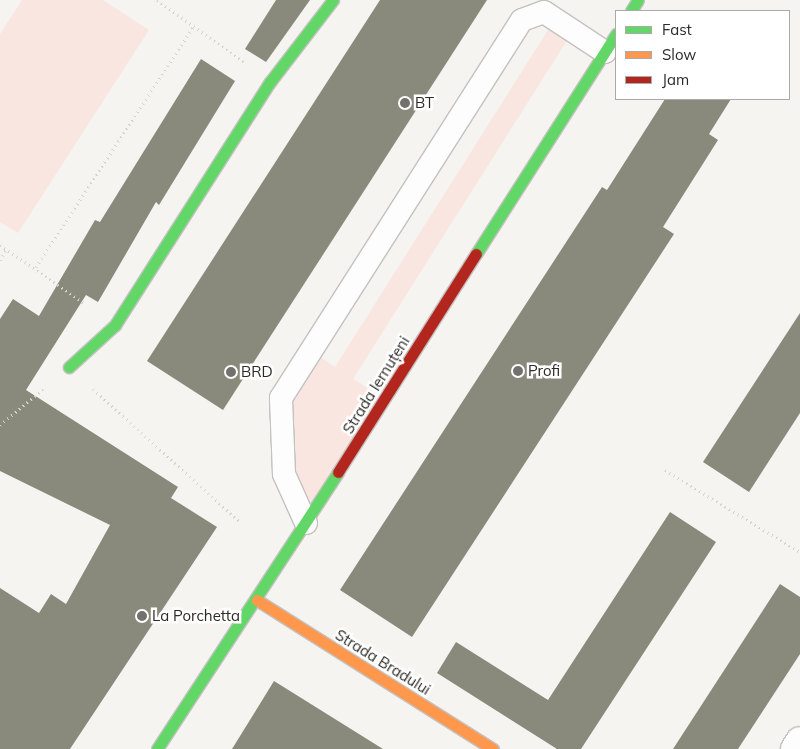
<!DOCTYPE html>
<meta charset="utf-8">
<style>
body{margin:0}
#map{position:relative;width:800px;height:749px;overflow:hidden;background:#f5f4f1;font-family:Mulish,sans-serif}
div>[style]{position:absolute}
[style*='--x']{left:calc(var(--x)*1px);top:calc(var(--y)*1px);width:calc(var(--w)*1px);rotate:calc(var(--a)*1deg)}
.green>*{inset:0;background:#f9e6e0}
.building>*{inset:0;background:#898a7c}
.path>*{height:3px;margin-top:-1.5px;transform-origin:0;background:repeating-linear-gradient(90deg,#d2d2d2 0 1px,transparent 0 5px)}
.roads{filter:drop-shadow(1px 0 #c3c2c0) drop-shadow(-1px 0 #c3c2c0) drop-shadow(0 1px #c3c2c0) drop-shadow(0 -1px #c3c2c0)}
.lane>*{height:22px;margin:-11px;padding:0 11px;transform-origin:11px;border-radius:11px;background:#fefdfd}
.street>*{height:28px;margin:-14px;padding:0 14px;transform-origin:14px;border-radius:14px;background:#fefdfd}
.fast>*{height:11px;margin:-5.5px;padding:0 5.5px;transform-origin:5.5px;border-radius:5.5px;background:#63d668}
.slow>*{height:11px;margin:-5.5px;padding:0 5.5px;transform-origin:5.5px;border-radius:5.5px;background:#ff974d}
.jam>*{height:11px;margin:-5.5px;padding:0 5.5px;transform-origin:5.5px;border-radius:5.5px;background:#b3261e}
.dots>*{width:14px;height:14px;translate:-50% -50%;box-sizing:border-box;border:2px solid #fff;border-radius:50%}
span{translate:-50% -50%;white-space:nowrap;text-align:center;line-height:1.15;-webkit-text-stroke:5px #fff;paint-order:stroke}
.poi-label{font-size:15px;color:#2b2a28}
.left{translate:0 -50%;text-align:left}
.street-label{font-size:15px;color:#2b2a28}
.legend{position:absolute;left:615px;top:10px;width:175px;height:90px;box-sizing:border-box;background:#fff;border:1px solid #aaaaa9;margin:0;padding:6px 9px;list-style:none;font-size:15px;color:#2b2a28}
.legend li{display:flex;align-items:center;gap:10px;height:25px}
.legend b{width:25px;border:1px solid #aaaaa9}
</style>
<div id="map">
<div class="green">
<i style="clip-path:polygon(22px 0,103px 0,149px 30px,18px 233px,0 222px,0 34px)"></i>
<i style="clip-path:polygon(555px 19px,573px 31px,353px 379px,385px 399px,306px 523px,284px 474px,281px 398px,311px 351px,335px 367px)"></i>
</div>
<div class="building">
<i style="clip-path:polygon(276px 0,310px 0,266px 62px,245px 49px)"></i>
<i style="clip-path:polygon(380px 0,487px 0,223px 410px,147px 361px)"></i>
<i style="clip-path:polygon(201px 59px,235px 81px,159px 205px,156px 202px,98px 302px,86px 295px,26px 390px,178px 487px,171px 498px,217px 527px,70px 749px,0 749px,0 588px,39px 613px,51px 594px,66px 604px,110px 525px,0 471px,0 319px,13px 299px,39px 316px,95px 220px,100px 222px)"></i>
<i style="clip-path:polygon(665px 99px,731px 99px,709px 134px,718px 140px,663px 227px,674px 234px,412px 637px,340px 590px,602px 187px,607px 190px)"></i>
<i style="clip-path:polygon(800px 313px,800px 413px,749px 492px,703px 462px)"></i>
<i style="clip-path:polygon(670px 512px,716px 542px,581px 749px,557px 749px,437px 673px,456px 642px,548px 700px)"></i>
<i style="clip-path:polygon(780px 584px,800px 597px,800px 654px,738px 749px,673px 749px)"></i>
<i style="clip-path:polygon(274px 681px,383px 749px,232px 749px)"></i>
</div>
<div class="path">
<i style="--x:157;--y:0;--w:107;--a:35.5"></i>
<i style="--x:0;--y:245;--w:104;--a:34.5"></i>
<i style="--x:0;--y:260;--w:12;--a:-59"></i>
<i style="--x:36;--y:267;--w:290;--a:-56.8"></i>
<i style="--x:93;--y:389;--w:197;--a:42.1"></i>
<i style="--x:0;--y:425;--w:56;--a:-39.9"></i>
<i style="--x:665;--y:470;--w:158;--a:31.3"></i>
</div>
<div class="roads">
<div class="lane">
<i style="--x:306;--y:523;--w:54;--a:-114.2"></i>
<i style="--x:284;--y:474;--w:76;--a:-92.3"></i>
<i style="--x:281;--y:398;--w:448;--a:-57.5"></i>
<i style="--x:522;--y:20;--w:23;--a:-20"></i>
<i style="--x:544;--y:12;--w:73;--a:33.3"></i>
</div>
<div class="street">
<i style="--x:795;--y:749;--w:9;--a:-58"></i>
</div>
<div class="fast">
<i style="--x:631;--y:11;--w:13;--a:-58"></i>
<i style="--x:476;--y:254;--w:261;--a:-57.5"></i>
<i style="--x:69;--y:367;--w:62;--a:-42.4"></i>
<i style="--x:115;--y:325;--w:288;--a:-57.5"></i>
<i style="--x:270;--y:82;--w:103;--a:-52.5"></i>
<i style="--x:157;--y:749;--w:331;--a:-56.8"></i>
</div>
<div class="slow">
<i style="--x:257;--y:600;--w:279;--a:32.3"></i>
</div>
<div class="jam">
<i style="--x:338;--y:472;--w:258;--a:-57.7"></i>
</div>
</div>
<div class="dots">
<i style="left:405px;top:103px;background:#72716e"></i>
<i style="left:518px;top:371px;background:#72716e"></i>
<i style="left:231px;top:372px;background:#72716e"></i>
<i style="left:142px;top:616px;background:#72716e"></i>
</div>
<div class="poi-label">
<span class="left" style="left:415px;top:103px">BT</span>
<span class="left" style="left:528px;top:371px">Profi</span>
<span class="left" style="left:241px;top:372px">BRD</span>
<span class="left" style="left:152px;top:616px">La Porchetta</span>
</div>
<div class="street-label">
<span style="left:376px;top:385px;rotate:-58deg">Strada Iernuțeni</span>
<span style="left:383px;top:662px;rotate:32deg">Strada Bradului</span>
</div>
<ul class="legend">
<li><b style="height:6px;background:#63d668"></b>Fast</li>
<li><b style="height:6px;background:#ff974d"></b>Slow</li>
<li><b style="height:6px;background:#b3261e"></b>Jam</li>
</ul>
</div>
